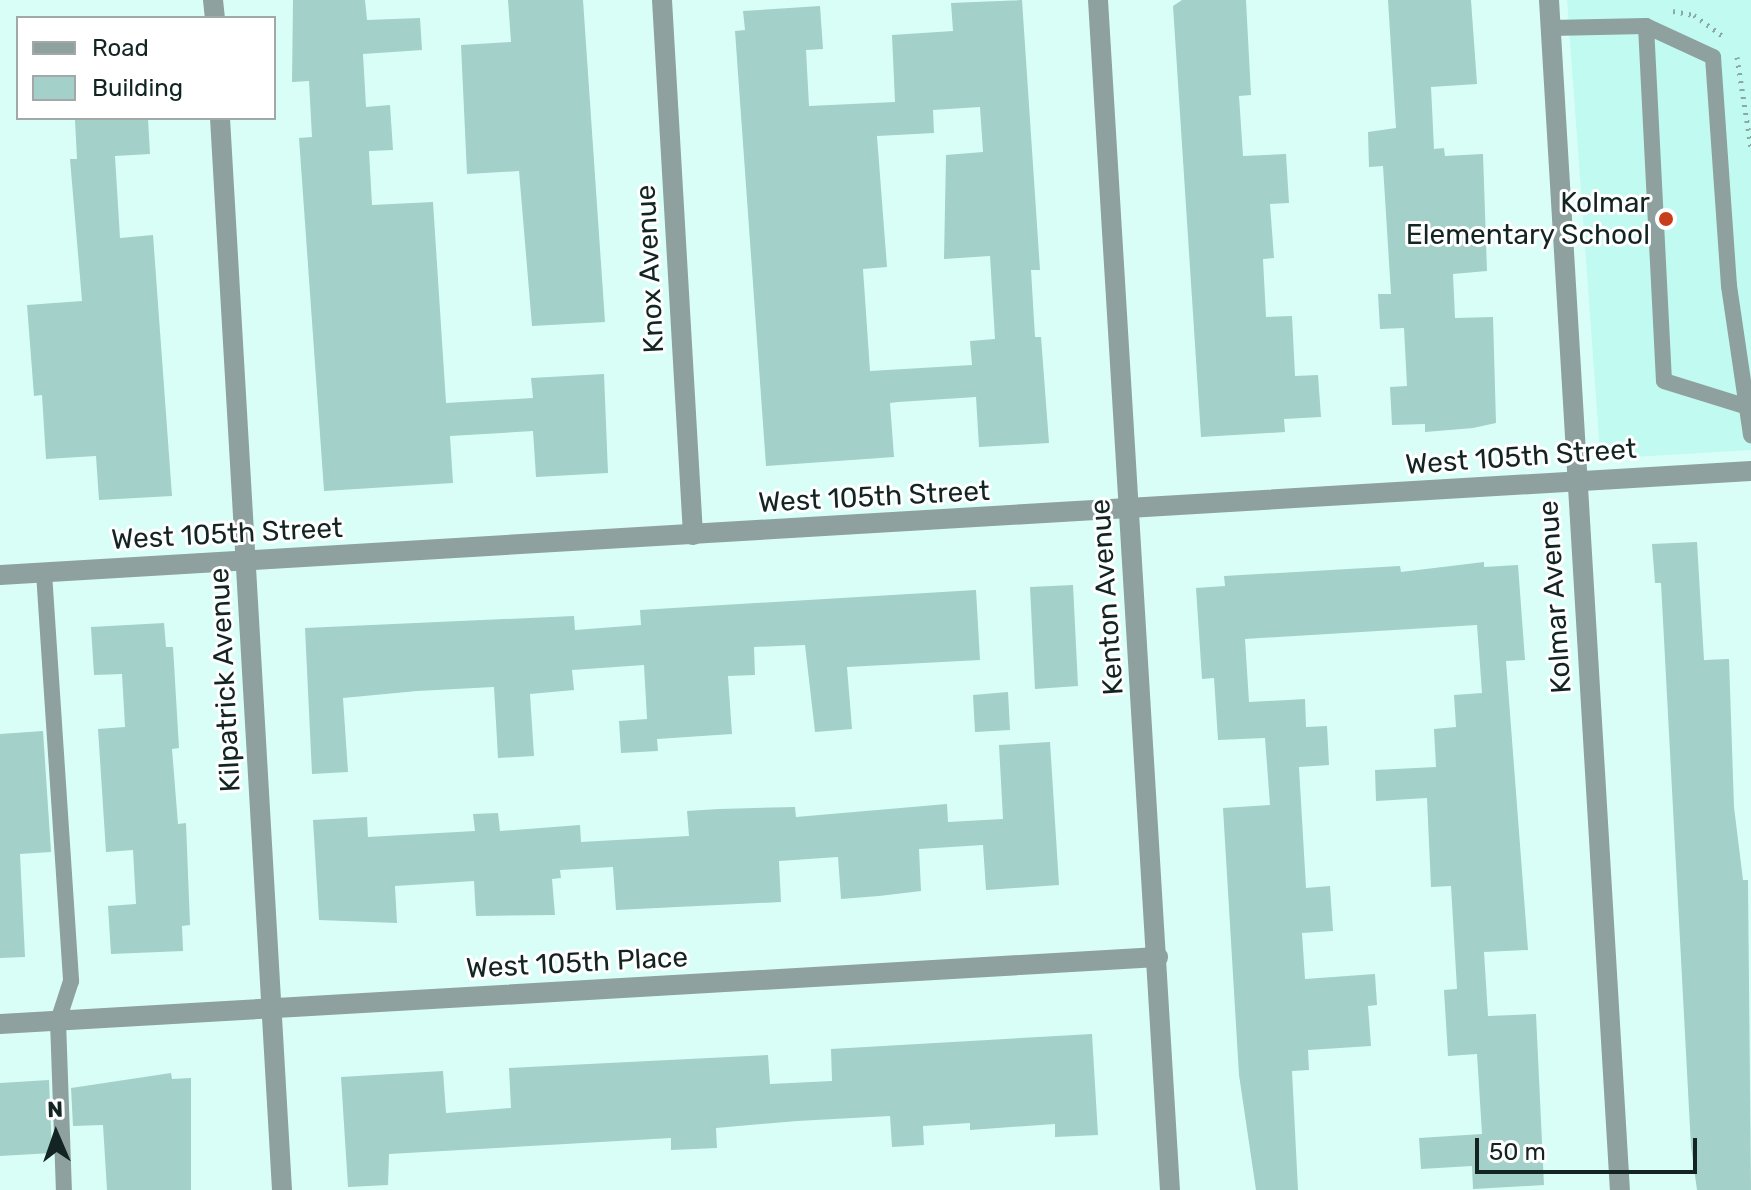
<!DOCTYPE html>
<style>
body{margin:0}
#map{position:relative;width:1751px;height:1190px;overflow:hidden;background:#d9fef8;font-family:Rubik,sans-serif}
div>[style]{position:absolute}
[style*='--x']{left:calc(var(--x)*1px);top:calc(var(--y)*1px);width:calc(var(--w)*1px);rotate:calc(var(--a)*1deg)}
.built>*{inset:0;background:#c1faf1}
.building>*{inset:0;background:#a3d0c9}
.path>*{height:5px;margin-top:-2.5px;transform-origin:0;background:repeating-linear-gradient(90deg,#8ba9a4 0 2px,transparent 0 8px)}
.lane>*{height:16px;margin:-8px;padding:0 8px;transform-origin:8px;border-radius:8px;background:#8ea19e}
.street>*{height:20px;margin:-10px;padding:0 10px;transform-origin:10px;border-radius:10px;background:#8ea19e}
.dots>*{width:22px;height:22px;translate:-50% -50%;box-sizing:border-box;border:4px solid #fff;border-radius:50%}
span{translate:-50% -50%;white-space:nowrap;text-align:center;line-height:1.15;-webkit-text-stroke:6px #fff;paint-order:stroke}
.poi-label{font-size:28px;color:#132523}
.right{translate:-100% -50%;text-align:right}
.street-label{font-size:28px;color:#132523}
.legend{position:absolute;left:16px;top:16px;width:260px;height:104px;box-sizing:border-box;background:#fff;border:2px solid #a1a8a7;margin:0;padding:10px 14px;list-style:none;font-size:24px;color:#132523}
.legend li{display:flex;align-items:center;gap:16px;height:40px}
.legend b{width:40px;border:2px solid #a1a8a7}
.north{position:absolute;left:16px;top:1094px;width:80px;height:80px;-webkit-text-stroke:6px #fff;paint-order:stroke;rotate:358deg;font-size:22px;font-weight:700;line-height:32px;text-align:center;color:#132523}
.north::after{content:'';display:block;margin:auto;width:28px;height:36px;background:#132523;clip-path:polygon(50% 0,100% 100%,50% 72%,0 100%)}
.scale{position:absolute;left:1475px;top:1138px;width:222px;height:36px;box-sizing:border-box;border:4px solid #132523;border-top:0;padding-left:10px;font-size:24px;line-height:28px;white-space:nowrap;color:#132523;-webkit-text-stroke:6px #fff;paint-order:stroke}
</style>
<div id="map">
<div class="built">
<i style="clip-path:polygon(1567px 0,1751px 0,1751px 450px,1616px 458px,1600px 452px)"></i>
</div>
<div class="building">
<i style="clip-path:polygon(293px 0,365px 0,367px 20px,420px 18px,422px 50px,363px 54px,366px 107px,390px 105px,393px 150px,369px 151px,372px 205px,433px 202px,446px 403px,533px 398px,531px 378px,604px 374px,608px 473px,536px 477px,533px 431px,450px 436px,453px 483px,324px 491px,299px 138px,312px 137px,309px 81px,292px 82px)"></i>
<i style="clip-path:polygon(508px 0,583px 0,605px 322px,532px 326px,519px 171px,467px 174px,461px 45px,511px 42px)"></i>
<i style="clip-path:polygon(evenodd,1022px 0,1040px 270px,1031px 270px,1035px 337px,1041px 337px,1049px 443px,979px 447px,976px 397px,898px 402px,890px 403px,894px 457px,766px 466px,735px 31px,745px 30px,743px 11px,820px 6px,823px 49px,806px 50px,809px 106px,895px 102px,892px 35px,953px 31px,951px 3px,1022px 0,980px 107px,983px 152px,946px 155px,944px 259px,990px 256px,995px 339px,970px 341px,972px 365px,870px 371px,863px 269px,887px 267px,877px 136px,934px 133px,933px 110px,980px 107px)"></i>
<i style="clip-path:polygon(1182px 0,1246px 0,1251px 95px,1239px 96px,1243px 156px,1286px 154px,1289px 203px,1270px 204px,1274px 258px,1263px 259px,1266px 317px,1292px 316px,1295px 376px,1318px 375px,1321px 417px,1284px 419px,1285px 432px,1201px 437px,1173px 6px)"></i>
<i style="clip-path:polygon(1388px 0,1471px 0,1477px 84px,1431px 87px,1434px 149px,1444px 148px,1445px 156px,1483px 154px,1487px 271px,1453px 274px,1455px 318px,1493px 317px,1496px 423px,1473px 428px,1425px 432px,1425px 424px,1392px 425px,1390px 387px,1407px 386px,1404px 328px,1380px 329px,1378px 294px,1391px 294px,1383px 166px,1369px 167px,1368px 132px,1396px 128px)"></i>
<i style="clip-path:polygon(148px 118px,150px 154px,115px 156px,120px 238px,153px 235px,172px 496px,99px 500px,96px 456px,46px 459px,42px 395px,34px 396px,27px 305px,82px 301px,70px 159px,77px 159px,75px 120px)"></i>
<i style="clip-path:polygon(1697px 542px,1704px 660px,1729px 659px,1734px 807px,1743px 880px,1748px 880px,1751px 1190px,1697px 1190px,1691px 1147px,1661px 583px,1655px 583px,1652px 544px)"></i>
<i style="clip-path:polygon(1484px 562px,1484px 567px,1518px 565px,1525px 660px,1506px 661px,1528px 950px,1484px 952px,1488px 1016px,1536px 1014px,1544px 1185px,1473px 1189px,1472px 1166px,1421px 1169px,1419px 1138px,1482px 1134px,1477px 1054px,1448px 1056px,1444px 990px,1457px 989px,1451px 886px,1431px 887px,1427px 798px,1376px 801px,1375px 770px,1436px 767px,1434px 729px,1456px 727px,1454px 695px,1482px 693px,1477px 625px,1245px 639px,1249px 702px,1305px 699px,1306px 727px,1327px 726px,1329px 765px,1299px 767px,1306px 888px,1330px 886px,1333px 931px,1302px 933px,1305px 979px,1375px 974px,1377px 1005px,1368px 1006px,1371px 1046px,1308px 1050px,1309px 1070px,1292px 1071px,1298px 1190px,1256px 1190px,1239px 1075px,1223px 808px,1270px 805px,1265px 738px,1218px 740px,1214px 678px,1202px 679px,1196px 588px,1225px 586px,1224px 576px,1400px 566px,1401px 572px)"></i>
<i style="clip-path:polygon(1073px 585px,1078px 686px,1035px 689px,1030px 587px)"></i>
<i style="clip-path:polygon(976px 590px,980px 660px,847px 667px,852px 729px,815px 732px,805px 645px,754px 647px,755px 675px,728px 676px,732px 734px,657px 739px,658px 751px,621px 753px,619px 721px,647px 719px,644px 665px,572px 670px,574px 690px,530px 694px,534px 756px,498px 758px,494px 687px,417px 691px,343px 698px,348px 772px,312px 774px,305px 628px,574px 616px,575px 630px,641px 625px,640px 610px)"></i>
<i style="clip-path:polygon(164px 623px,166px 647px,173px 647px,179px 748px,172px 749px,178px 824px,186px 823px,190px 925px,182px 926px,183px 951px,111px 954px,108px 906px,136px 904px,133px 850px,106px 852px,98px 729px,125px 727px,122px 674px,94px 675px,91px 627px)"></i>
<i style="clip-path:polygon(1008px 692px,1010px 730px,975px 732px,973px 695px)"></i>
<i style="clip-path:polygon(43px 731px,51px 852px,20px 854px,25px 957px,0 958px,0 734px)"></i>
<i style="clip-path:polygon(1050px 742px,1059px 885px,986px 890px,983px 845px,919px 849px,921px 891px,879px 896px,841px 899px,838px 857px,779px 861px,781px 902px,616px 910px,613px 867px,560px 870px,561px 878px,552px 879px,555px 915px,476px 916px,474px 881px,395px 886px,397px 923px,319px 920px,313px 820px,367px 817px,368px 837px,475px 831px,473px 814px,498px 813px,500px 831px,580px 825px,581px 842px,689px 836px,687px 811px,719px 809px,795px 807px,796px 817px,947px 804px,948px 822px,1003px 819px,999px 745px)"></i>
<i style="clip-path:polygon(1092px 1034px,1098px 1135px,1055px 1137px,1055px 1124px,970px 1130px,970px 1123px,923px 1126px,924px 1145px,892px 1147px,890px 1116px,797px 1121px,716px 1128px,717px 1148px,671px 1150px,671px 1138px,389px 1154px,388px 1185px,348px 1187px,341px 1077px,443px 1071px,446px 1113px,511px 1108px,509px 1068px,768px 1055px,770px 1084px,832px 1081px,831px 1049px)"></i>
<i style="clip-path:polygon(171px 1073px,172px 1079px,191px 1078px,191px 1190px,107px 1190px,103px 1125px,73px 1126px,71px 1088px)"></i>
<i style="clip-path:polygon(49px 1080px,52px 1153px,0 1156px,0 1083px)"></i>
</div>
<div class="path">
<i style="--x:1673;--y:11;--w:21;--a:11"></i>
<i style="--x:1694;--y:15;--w:39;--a:36"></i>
<i style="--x:1737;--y:57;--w:91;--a:81.2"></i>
</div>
<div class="lane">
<i style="--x:1646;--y:26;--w:355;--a:87.1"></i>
<i style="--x:1664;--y:381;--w:88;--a:17.2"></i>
<i style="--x:1551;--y:28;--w:95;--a:-1.2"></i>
<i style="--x:1646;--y:26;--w:74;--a:24.8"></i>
<i style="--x:1713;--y:57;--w:230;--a:86"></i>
<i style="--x:1729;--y:286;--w:151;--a:81.6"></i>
<i style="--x:44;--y:573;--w:409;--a:86.2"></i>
<i style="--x:71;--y:981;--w:42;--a:108"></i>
<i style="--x:58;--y:1021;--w:169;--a:88"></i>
</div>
<div class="street">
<i style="--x:213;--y:0;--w:18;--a:84"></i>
<i style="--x:662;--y:0;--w:536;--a:86.68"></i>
<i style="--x:1098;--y:0;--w:1192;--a:86.54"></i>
<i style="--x:1549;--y:0;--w:1192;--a:86.59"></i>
<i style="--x:220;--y:118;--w:1074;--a:86.69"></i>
<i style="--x:0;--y:575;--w:1754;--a:-3.4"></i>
<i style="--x:0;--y:1024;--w:1160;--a:-3.31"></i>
</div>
<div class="dots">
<i style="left:1666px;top:219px;background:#c83e1a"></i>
</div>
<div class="poi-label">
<span class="right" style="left:1650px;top:219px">Kolmar<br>Elementary School</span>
</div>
<div class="street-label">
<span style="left:650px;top:269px;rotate:-93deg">Knox Avenue</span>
<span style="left:1521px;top:457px;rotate:-4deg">West 105th Street</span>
<span style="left:874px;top:497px;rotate:-3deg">West 105th Street</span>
<span style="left:227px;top:534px;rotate:-3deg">West 105th Street</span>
<span style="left:1107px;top:597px;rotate:-94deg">Kenton Avenue</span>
<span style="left:1555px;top:597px;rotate:-94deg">Kolmar Avenue</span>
<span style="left:225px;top:680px;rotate:-93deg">Kilpatrick Avenue</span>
<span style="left:577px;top:963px;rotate:-3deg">West 105th Place</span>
</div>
<ul class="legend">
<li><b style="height:10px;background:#8ea19e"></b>Road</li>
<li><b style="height:22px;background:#a3d0c9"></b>Building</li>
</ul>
<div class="north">N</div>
<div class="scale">50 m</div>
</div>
